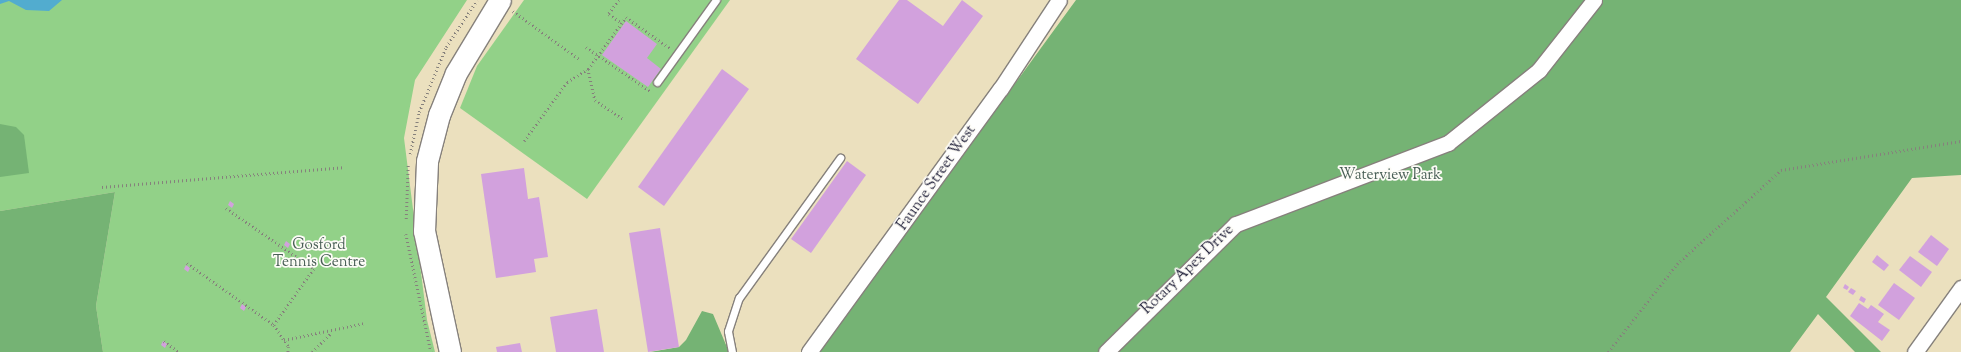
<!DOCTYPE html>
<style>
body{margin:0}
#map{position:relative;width:1961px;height:352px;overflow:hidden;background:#ebe0be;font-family:"Sorts Mill Goudy",serif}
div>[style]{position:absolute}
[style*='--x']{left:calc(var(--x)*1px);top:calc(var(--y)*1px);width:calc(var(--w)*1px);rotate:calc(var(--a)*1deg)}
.green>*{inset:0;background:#92d188}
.forest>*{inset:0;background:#75b374}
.water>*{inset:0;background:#52accf}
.building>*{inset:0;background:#d2a1dd}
.path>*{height:2.5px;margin-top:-1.25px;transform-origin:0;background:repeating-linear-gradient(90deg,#86817c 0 1px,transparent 0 4px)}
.roads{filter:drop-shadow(1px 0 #86817c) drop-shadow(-1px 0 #86817c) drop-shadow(0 1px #86817c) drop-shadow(0 -1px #86817c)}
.service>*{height:7px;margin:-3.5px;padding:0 3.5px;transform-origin:3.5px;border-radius:3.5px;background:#fff}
.minor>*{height:15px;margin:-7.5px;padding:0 7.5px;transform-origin:7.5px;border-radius:7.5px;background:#fff}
.secondary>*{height:21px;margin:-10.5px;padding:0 10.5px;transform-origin:10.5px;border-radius:10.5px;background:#fff}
span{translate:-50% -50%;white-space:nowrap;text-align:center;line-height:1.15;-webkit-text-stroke:3.5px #fdfcf7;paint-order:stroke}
.park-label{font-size:15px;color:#495f56}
.street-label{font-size:15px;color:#22223b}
</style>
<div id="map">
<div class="green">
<i style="clip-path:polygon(0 0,467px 0,415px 80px,404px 138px,427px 320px,435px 352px,103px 352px,96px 306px,115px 192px,0 211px)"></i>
<i style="clip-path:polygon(524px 0,730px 0,587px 199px,460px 108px,477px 66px)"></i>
</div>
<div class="forest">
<i style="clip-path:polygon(1076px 0,1961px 0,1961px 175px,1912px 178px,1826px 297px,1881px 352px,1855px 352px,1818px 314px,1790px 352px,819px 352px)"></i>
<i style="clip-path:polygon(0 124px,16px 127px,24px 135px,29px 173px,0 177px)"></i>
<i style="clip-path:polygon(115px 192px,96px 306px,103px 352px,0 352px,0 211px)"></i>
<i style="clip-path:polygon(702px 311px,713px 314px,729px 352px,650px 352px,679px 347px,686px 340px)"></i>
</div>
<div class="water">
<i style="clip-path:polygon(0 0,62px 0,49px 11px,26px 10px,9px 1px,0 4px)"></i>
</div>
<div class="building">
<i style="clip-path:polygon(899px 0,907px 0,943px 26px,962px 0,983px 16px,918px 104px,856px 59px)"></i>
<i style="clip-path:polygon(626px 21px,657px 44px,647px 58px,661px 69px,648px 87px,602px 55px)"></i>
<i style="clip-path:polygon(722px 69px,749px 89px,664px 206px,638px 187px)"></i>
<i style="clip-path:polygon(847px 161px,866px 175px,811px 253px,791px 239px)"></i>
<i style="clip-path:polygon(524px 168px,528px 199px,539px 197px,548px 257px,534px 259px,536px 272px,496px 278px,481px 174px)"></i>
<i style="clip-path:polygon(230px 201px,234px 204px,232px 208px,228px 205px)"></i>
<i style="clip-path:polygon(660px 228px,679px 347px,648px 352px,629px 233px)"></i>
<i style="clip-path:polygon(1931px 235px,1949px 249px,1937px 266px,1918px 252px)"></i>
<i style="clip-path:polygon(286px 241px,290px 244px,288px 248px,284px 245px)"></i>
<i style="clip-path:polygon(1877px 255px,1889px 265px,1884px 271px,1872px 262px)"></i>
<i style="clip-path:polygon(1910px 256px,1932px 272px,1921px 287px,1899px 270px)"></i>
<i style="clip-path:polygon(186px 265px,190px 268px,188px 272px,184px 269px)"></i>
<i style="clip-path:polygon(1894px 283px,1915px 298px,1899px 320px,1878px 305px)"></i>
<i style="clip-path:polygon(1845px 284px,1849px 287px,1847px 290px,1843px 288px)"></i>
<i style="clip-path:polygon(1851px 288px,1856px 291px,1853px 295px,1848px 292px)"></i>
<i style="clip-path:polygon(1861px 296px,1866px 299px,1864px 303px,1859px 300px)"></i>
<i style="clip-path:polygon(1859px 303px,1868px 309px,1871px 305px,1884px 314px,1878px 322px,1890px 330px,1882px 341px,1850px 316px)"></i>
<i style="clip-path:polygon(242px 304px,246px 307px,244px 311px,240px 308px)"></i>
<i style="clip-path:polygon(597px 309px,604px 352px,556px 352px,550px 317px)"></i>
<i style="clip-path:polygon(163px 341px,167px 344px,165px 348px,161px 345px)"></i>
<i style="clip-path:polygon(520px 343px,522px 352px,497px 352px,496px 347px)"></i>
</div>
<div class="path">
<i style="--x:619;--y:0;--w:17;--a:126"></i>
<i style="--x:609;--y:14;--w:16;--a:35"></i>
<i style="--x:513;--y:11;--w:82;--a:36"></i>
<i style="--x:586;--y:47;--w:78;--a:34.5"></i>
<i style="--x:588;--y:69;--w:32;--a:77"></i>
<i style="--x:595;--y:100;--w:34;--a:34"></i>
<i style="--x:524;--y:141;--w:73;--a:-53.9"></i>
<i style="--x:567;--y:82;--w:25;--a:-32"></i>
<i style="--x:588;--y:69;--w:64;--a:-53.8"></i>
<i style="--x:626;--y:17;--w:55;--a:35.4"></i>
<i style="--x:410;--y:154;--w:43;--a:-77.9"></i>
<i style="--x:419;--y:112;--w:70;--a:-67.4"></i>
<i style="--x:446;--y:47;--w:56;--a:-56.6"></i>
<i style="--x:102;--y:187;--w:242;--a:-4.7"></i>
<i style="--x:226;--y:208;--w:107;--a:34.7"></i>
<i style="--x:314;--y:269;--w:69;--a:125.5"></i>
<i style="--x:406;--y:219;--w:54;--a:-87.9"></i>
<i style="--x:406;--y:234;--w:121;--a:78"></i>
<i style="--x:187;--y:263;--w:107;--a:35.5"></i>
<i style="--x:274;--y:325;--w:27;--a:56"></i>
<i style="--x:289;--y:347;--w:5;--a:101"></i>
<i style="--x:284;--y:340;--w:83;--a:-11.9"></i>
<i style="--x:164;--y:341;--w:19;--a:36"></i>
<i style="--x:312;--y:352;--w:27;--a:-45"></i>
<i style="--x:1608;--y:352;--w:112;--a:-51.9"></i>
<i style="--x:1677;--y:264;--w:140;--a:-42.1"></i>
<i style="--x:1781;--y:170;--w:182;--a:-9.2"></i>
</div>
<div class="roads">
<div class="service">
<i style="--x:657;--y:82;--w:101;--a:-54.3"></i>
<i style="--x:732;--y:352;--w:21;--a:-101"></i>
<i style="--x:728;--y:331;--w:35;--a:-72"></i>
<i style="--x:739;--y:298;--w:173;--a:-54.2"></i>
</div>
<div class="minor">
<i style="--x:809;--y:352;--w:326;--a:-54"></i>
<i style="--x:1001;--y:88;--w:105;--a:-56.6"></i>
<i style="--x:1106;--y:352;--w:182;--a:-44.6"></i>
<i style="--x:1236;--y:224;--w:227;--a:-20.9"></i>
<i style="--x:1448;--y:143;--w:117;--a:-38.7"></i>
<i style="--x:1539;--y:70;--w:89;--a:-51.8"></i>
<i style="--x:1915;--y:352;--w:79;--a:-54.3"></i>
</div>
<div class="secondary">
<i style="--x:450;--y:352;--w:124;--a:-102.1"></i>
<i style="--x:424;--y:231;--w:70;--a:-87.5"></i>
<i style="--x:427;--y:161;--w:48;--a:-75.4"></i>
<i style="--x:439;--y:115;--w:45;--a:-68"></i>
<i style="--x:456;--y:73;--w:85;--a:-58.9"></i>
</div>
</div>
<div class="park-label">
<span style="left:1390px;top:176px">Waterview Park</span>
<span style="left:319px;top:254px">Gosford<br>Tennis Centre</span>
</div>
<div class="street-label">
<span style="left:937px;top:178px;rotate:-55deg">Faunce Street West</span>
<span style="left:1188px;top:270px;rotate:-44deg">Rotary Apex Drive</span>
</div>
</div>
